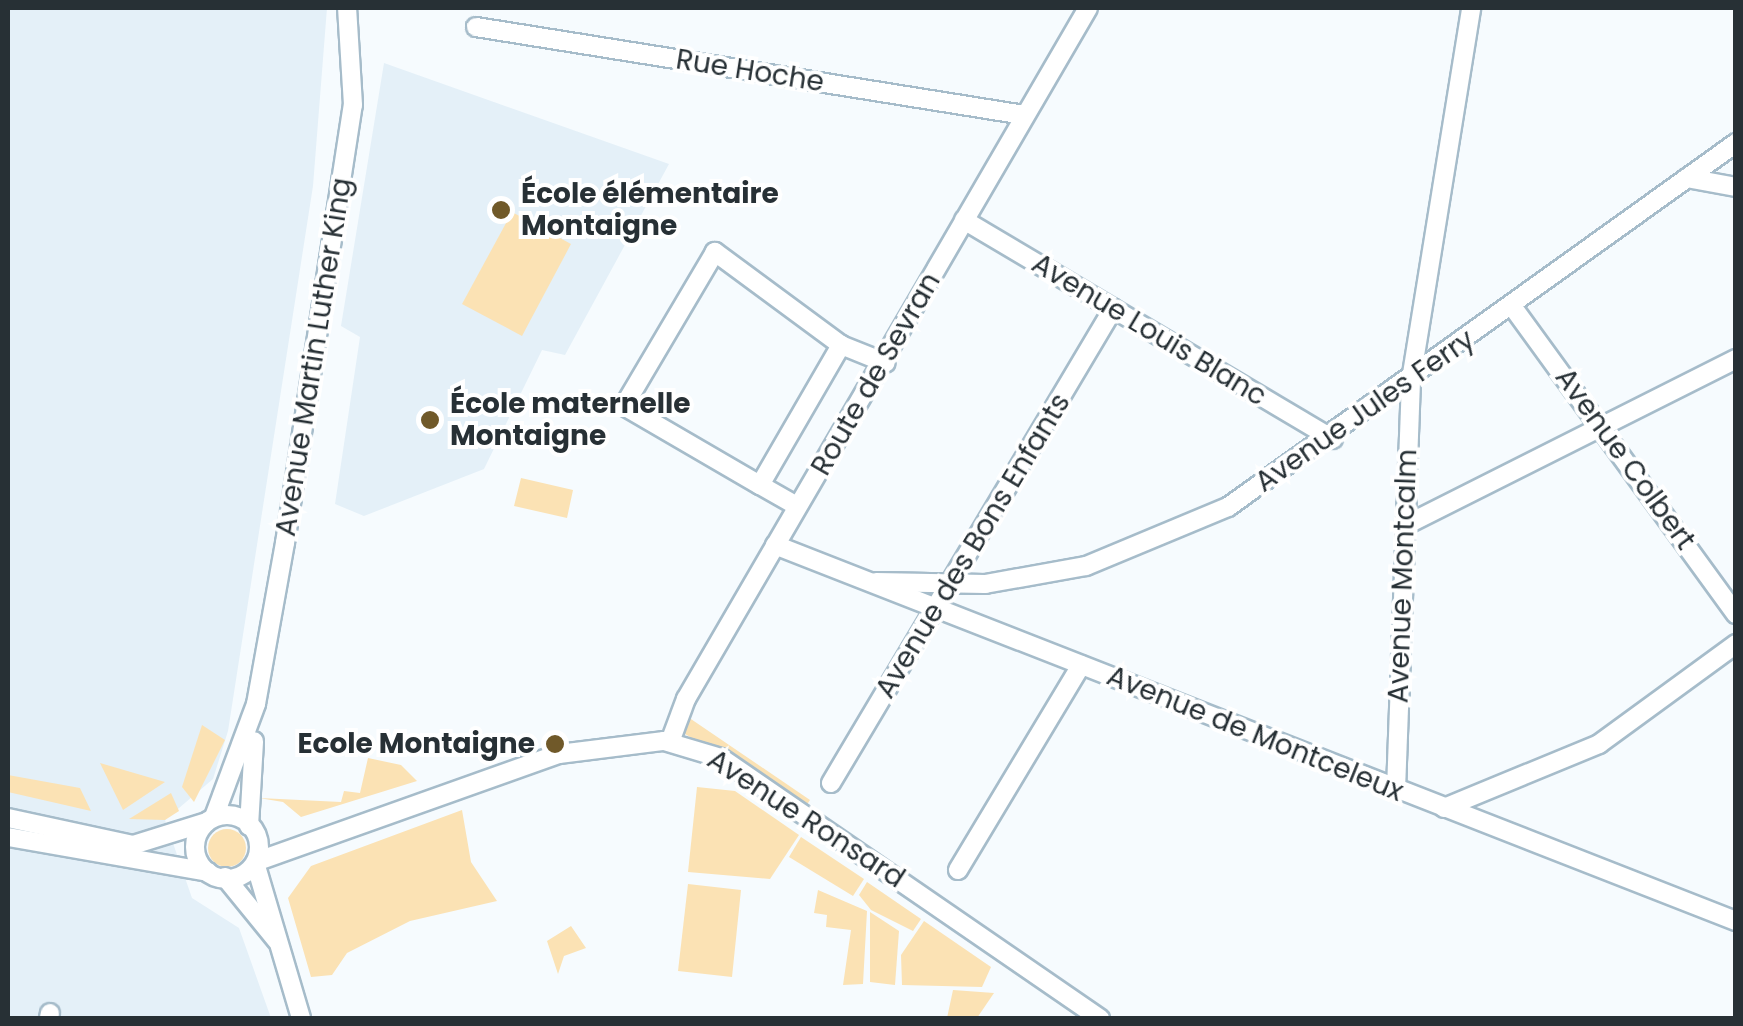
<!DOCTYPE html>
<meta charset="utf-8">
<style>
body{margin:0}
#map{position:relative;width:1743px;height:1026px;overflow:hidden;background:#f6fbfe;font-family:Poppins,sans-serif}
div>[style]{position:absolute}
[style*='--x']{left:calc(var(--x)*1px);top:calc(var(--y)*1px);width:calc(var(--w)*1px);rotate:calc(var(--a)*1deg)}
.built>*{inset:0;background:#e4f0f8}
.green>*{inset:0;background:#fbe2b4}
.round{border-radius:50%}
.roads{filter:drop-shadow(2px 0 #a6bcca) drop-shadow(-2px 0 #a6bcca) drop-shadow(0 2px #a6bcca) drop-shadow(0 -2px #a6bcca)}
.street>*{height:18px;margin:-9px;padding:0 9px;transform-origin:9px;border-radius:9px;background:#fff}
.street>.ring{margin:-9px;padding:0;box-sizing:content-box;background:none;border:18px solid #fff;border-radius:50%}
.dots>*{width:28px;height:28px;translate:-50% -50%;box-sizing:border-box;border:5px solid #fff;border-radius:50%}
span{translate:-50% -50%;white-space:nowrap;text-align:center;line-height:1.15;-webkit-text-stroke:8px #fff;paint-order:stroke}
.street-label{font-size:28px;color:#273035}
.poi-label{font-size:28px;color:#273035;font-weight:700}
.left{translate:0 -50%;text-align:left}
.right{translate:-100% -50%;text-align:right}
.frame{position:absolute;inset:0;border:10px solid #273035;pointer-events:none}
</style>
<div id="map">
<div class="built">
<i style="clip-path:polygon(8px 8px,327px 8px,313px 186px,228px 731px,213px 779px,165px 820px,192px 898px,239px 928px,271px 1018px,8px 1018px)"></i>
<i style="clip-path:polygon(384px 63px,669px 164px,565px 355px,542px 350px,484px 469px,364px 516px,335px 504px,360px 337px,341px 326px)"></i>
</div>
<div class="green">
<i style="clip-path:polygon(512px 212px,571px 244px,522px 336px,462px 304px)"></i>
<i style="clip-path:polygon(521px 478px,573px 490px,567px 518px,514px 506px)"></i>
<i style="clip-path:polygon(685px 715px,810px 800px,806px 806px,685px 734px)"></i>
<i style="clip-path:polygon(202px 725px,225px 740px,194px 802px,182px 787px)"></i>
<i style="clip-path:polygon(368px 758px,401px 765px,417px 781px,301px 817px,283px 802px,259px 798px,341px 802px,344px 791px,360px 793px)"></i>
<i style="clip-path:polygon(100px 763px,165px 782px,123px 810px)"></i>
<i style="clip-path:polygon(8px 775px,80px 788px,91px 811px,8px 792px)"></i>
<i style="clip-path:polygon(697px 787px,735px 791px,799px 835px,770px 879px,688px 872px)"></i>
<i style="clip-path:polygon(171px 793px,179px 811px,165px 820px,129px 819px)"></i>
<i style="clip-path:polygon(462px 810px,471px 862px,497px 901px,410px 921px,347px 953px,332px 975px,311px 977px,288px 898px,311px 866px)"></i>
<i class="round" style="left:208px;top:829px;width:38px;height:38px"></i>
<i style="clip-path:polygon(801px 837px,864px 879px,853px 896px,789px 857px)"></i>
<i style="clip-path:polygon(867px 882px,921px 919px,913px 931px,871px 910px,859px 895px)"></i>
<i style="clip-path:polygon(688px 884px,741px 890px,732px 977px,678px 971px)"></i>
<i style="clip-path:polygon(818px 890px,867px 911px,863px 984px,843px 985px,851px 930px,826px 927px,827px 915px,814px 913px)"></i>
<i style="clip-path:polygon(870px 912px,899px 931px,895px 985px,870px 982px)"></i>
<i style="clip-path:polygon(924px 921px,991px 967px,982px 987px,902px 985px,901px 955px)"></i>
<i style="clip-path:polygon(571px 926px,586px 948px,564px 956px,558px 974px,547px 941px)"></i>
<i style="clip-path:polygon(953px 990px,994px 993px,977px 1018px,947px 1018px)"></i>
</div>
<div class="roads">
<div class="street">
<i style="--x:476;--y:27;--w:555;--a:9.12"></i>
<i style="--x:1687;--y:178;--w:50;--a:10.4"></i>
<i style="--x:964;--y:220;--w:429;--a:30.7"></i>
<i style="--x:1512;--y:306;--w:381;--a:54"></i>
<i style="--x:841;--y:345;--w:48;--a:21.8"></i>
<i style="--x:760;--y:485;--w:162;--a:-59.9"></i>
<i style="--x:841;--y:345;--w:157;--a:-143.6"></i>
<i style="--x:715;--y:252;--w:179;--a:120.6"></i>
<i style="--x:624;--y:406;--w:157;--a:30.2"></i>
<i style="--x:760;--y:485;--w:43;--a:29.6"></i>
<i style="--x:1404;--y:526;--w:372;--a:-26.7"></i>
<i style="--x:775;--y:545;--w:1032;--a:21.37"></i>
<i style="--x:876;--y:582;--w:109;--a:1.1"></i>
<i style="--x:985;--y:584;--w:103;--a:-10.1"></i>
<i style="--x:1086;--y:566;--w:154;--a:-22.6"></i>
<i style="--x:1228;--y:507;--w:625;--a:-35.62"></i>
<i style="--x:670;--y:742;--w:46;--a:-69.6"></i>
<i style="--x:686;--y:699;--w:799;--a:-59.81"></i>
<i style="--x:831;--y:783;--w:552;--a:-59.25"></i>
<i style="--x:1396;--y:790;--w:410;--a:-87.9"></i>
<i style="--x:1411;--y:380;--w:377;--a:-80.8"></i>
<i style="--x:1444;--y:808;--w:168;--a:-22.4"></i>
<i style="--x:1599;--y:744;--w:170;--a:-36.1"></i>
<i class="ring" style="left:195px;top:815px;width:46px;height:46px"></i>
<i style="--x:214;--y:817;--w:121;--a:-69.6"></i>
<i style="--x:256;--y:704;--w:164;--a:-79.8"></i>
<i style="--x:285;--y:543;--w:443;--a:-81.2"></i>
<i style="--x:353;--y:105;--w:97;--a:-93.5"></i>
<i style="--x:8;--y:818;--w:128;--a:12.2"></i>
<i style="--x:133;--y:845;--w:77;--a:-17.3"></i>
<i style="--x:249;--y:826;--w:85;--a:-86.6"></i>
<i style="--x:8;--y:837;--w:203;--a:9.9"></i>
<i style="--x:258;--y:861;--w:319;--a:-19.6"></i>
<i style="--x:559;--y:754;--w:106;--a:-7.1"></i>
<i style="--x:664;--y:741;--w:59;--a:16.6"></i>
<i style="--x:721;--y:758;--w:460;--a:34.5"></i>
<i style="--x:256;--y:866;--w:159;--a:73.5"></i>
<i style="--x:958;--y:870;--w:239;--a:-59"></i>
<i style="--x:225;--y:877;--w:82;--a:50.9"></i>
<i style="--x:49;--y:1018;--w:5;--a:-79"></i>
</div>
</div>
<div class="dots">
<i style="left:501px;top:210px;background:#705929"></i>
<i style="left:430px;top:420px;background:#705929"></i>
<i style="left:555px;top:744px;background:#705929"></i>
</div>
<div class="street-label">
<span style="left:750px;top:71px;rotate:9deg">Rue Hoche</span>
<span style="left:1149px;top:330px;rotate:31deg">Avenue Louis Blanc</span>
<span style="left:314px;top:357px;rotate:-81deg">Avenue Martin Luther King</span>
<span style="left:876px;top:374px;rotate:-60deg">Route de Sevran</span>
<span style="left:1365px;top:411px;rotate:-35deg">Avenue Jules Ferry</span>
<span style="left:1625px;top:459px;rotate:54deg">Avenue Colbert</span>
<span style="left:973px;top:546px;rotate:-59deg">Avenue des Bons Enfants</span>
<span style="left:1403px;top:576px;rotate:-88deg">Avenue Montcalm</span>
<span style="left:1255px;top:734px;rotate:22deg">Avenue de Montceleux</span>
<span style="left:806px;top:819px;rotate:33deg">Avenue Ronsard</span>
</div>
<div class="poi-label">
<span class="left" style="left:521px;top:210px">École élémentaire<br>Montaigne</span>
<span class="left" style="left:450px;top:420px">École maternelle<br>Montaigne</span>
<span class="right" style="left:535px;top:744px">Ecole Montaigne</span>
</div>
<div class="frame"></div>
</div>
